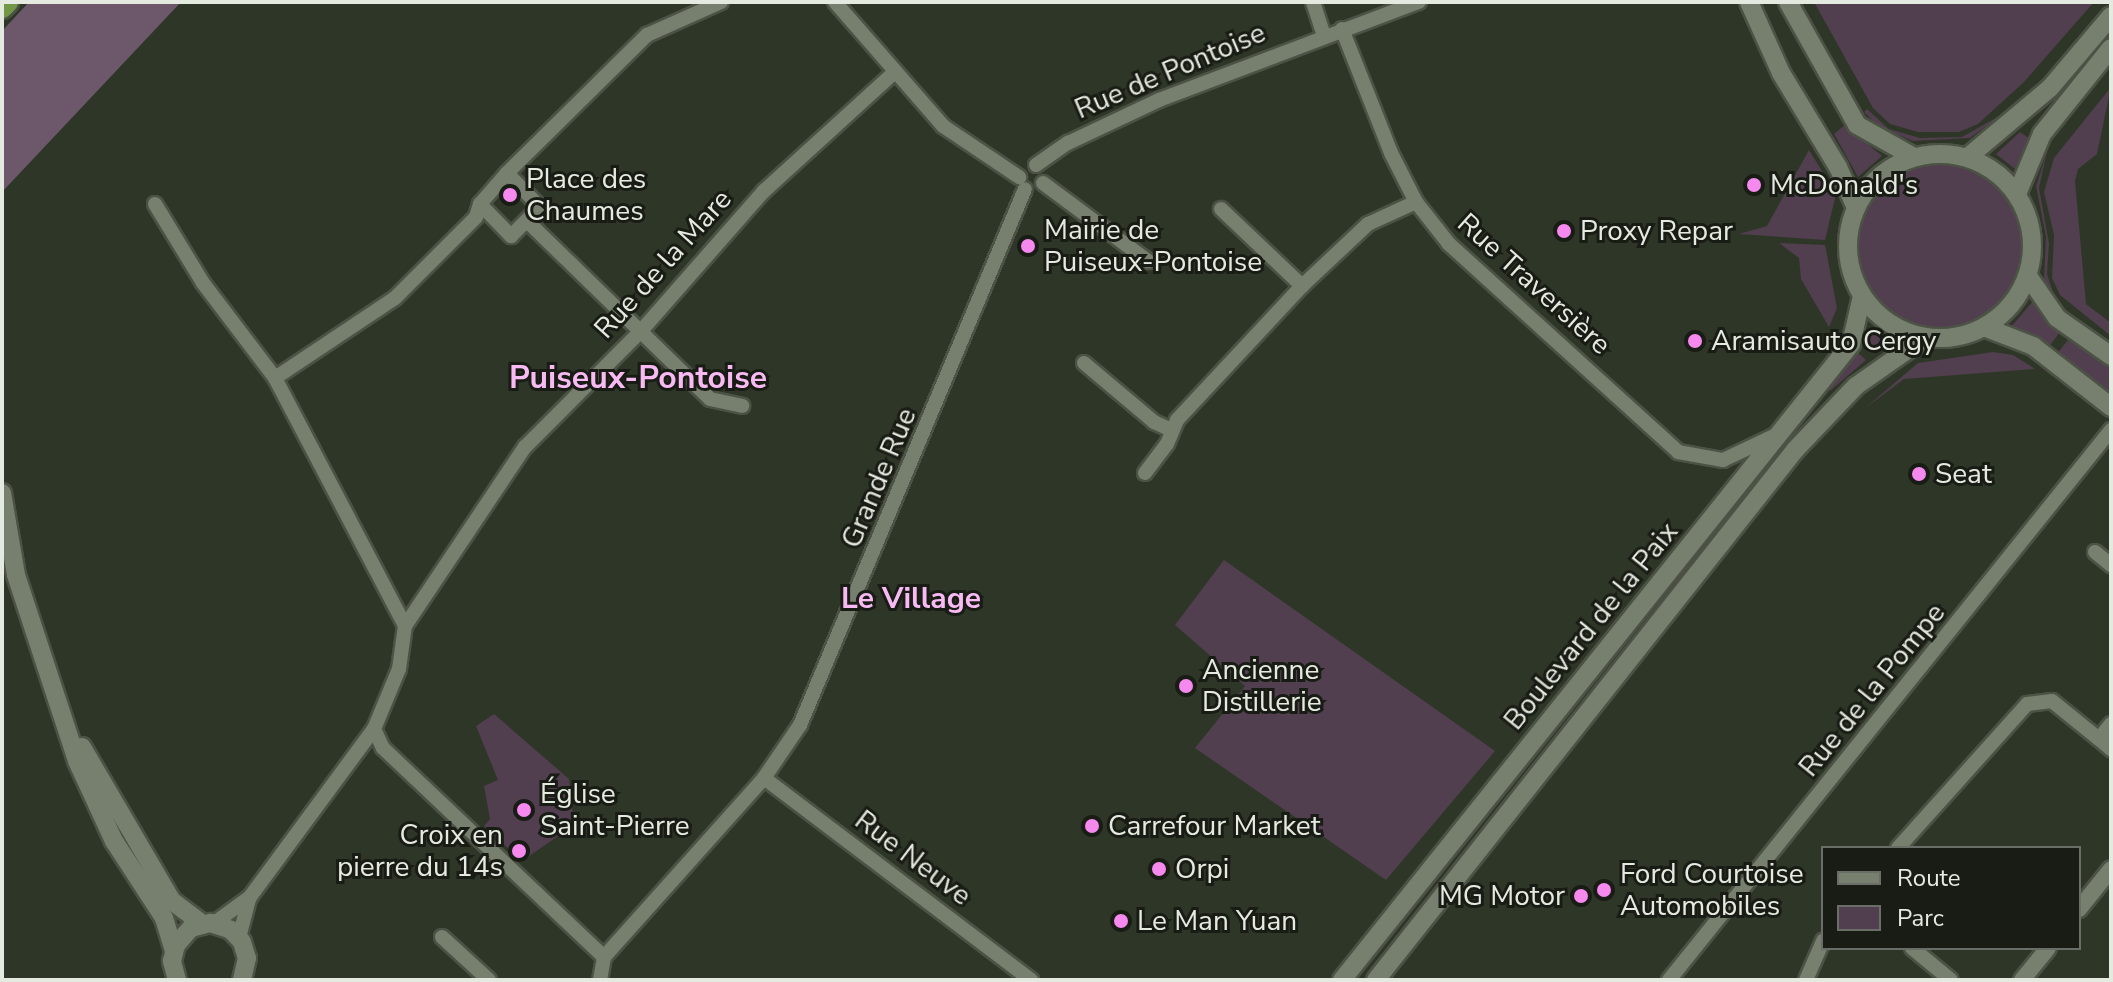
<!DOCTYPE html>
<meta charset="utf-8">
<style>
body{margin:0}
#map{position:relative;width:2113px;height:982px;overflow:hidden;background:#2e3627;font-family:"Nunito Sans",sans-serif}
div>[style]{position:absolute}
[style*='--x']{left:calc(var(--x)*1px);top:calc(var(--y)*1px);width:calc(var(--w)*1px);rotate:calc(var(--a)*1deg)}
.green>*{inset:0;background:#513e4f}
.round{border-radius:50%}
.forest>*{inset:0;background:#6d586b}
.roads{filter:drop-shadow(2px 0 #4c5245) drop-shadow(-2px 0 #4c5245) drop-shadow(0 2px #4c5245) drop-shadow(0 -2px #4c5245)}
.minor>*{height:14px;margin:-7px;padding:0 7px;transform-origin:7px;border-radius:7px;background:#77806f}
.tertiary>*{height:16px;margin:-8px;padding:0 8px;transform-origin:8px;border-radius:8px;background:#77806f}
.secondary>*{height:18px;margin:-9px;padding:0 9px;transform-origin:9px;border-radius:9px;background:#77806f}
.secondary>.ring{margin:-9px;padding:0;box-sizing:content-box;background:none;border:18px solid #77806f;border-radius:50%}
.trunk>*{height:22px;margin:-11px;padding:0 11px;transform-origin:11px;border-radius:11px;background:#729847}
.dots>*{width:22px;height:22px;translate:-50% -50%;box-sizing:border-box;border:4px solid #181c15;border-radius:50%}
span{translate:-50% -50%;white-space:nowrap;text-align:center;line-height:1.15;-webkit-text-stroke:6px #181c15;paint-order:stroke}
.street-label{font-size:28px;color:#e5eae0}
.poi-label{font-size:28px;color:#e5eae0}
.left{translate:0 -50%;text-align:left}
.right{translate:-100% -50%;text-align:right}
.neighbourhood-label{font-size:30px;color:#f7baf2;font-weight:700}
.quarter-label{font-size:32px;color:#f7baf2;font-weight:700}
.frame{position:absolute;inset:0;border:4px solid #e5eae0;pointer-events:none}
.legend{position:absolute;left:1821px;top:846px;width:260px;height:104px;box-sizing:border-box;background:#181c15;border:2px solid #6a6e66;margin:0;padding:10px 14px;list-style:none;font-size:24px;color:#e5eae0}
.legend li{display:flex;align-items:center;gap:16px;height:40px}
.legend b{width:40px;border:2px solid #6a6e66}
</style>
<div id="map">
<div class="green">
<i style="clip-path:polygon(1814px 2px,2094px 2px,2024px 82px,1978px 124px,1959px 132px,1918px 132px,1890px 124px,1873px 108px)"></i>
<i style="clip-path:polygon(2111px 87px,2097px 154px,2078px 169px,2075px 181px,2086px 304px,2111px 323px,2111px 336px,2060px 295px,2052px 278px,2054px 235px,2044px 192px,2054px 158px)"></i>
<i style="clip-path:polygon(1867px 109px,1889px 129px,1920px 138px,1962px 137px,2001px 115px,1970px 138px,1913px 141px,1879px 127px,1864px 112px)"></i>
<i style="clip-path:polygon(1845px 125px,1882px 156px,1858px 177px,1834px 134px)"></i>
<i style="clip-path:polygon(2020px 132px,2030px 139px,2015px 169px,1996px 154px)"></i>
<i style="clip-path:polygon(1809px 150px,1836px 194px,1825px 240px,1739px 234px,1767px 226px)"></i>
<i style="clip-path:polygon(2047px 152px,2039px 188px,2049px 243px,2047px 274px,2054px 295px,2072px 319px,2047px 289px,2044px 278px,2046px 237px,2036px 186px)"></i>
<i class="round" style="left:1858px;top:164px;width:164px;height:164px"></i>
<i style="clip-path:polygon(1779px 243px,1825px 245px,1837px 308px,1829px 327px,1801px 279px,1799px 258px)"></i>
<i style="clip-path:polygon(2034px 300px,2060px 332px,2048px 348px,2011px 327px)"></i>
<i class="round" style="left:1863px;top:331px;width:22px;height:22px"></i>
<i style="clip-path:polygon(2068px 340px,2111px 367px,2111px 399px,2056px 355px)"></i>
<i style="clip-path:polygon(1857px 352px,1866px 360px,1830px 391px,1829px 387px)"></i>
<i style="clip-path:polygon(1993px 352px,2013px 355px,2035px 369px,1904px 379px,1864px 409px,1918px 363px)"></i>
<i style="clip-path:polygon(1224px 560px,1495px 751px,1386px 880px,1195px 748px,1245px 686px,1175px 625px)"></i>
<i style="clip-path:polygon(494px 714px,569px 779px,574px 825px,522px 861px,484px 826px,490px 819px,484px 786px,498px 780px,476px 726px)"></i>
</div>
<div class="forest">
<i style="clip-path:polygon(29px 2px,181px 2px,2px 192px,2px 31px)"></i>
</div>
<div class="roads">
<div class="minor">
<i style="--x:835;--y:2;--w:164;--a:48.9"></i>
<i style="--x:943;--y:126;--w:92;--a:33.9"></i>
<i style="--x:1313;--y:2;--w:36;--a:72"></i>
<i style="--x:1342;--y:29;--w:133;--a:68.4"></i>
<i style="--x:1391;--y:153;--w:55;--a:63"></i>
<i style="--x:1416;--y:202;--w:53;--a:51.8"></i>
<i style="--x:1449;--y:244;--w:309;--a:42.2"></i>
<i style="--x:1678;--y:452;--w:46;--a:10.1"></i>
<i style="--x:1723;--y:460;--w:56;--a:-25.2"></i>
<i style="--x:1036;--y:165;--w:39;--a:-35"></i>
<i style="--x:1068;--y:143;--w:101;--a:-25.3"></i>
<i style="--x:1159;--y:100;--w:278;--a:-20.7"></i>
<i style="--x:1043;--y:183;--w:131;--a:36.6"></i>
<i style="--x:155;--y:204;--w:92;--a:58.7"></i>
<i style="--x:203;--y:283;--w:119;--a:52.8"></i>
<i style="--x:275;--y:378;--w:280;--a:62.3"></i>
<i style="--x:480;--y:204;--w:45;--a:45.9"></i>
<i style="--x:511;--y:236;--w:41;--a:-45"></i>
<i style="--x:540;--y:207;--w:47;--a:-134.1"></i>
<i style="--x:1221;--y:209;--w:112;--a:43.5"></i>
<i style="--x:527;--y:221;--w:255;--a:44.2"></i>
<i style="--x:710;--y:399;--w:33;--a:12"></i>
<i style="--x:1084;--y:363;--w:92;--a:40.1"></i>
<i style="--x:1154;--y:422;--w:17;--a:25"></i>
<i style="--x:275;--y:378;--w:144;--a:-33.7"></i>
<i style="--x:395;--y:298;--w:115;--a:-45"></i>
<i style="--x:476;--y:217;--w:14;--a:-73"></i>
<i style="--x:480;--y:204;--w:41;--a:-48.9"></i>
<i style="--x:507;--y:173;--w:197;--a:-44.6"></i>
<i style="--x:647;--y:35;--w:81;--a:-24"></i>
<i style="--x:1145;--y:473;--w:36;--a:-53"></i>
<i style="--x:1167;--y:444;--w:26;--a:-67"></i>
<i style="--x:1177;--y:420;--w:183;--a:-47"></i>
<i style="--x:1302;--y:286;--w:91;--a:-43.2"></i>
<i style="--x:1368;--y:224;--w:53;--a:-24.6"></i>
<i style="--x:2095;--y:552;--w:21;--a:39"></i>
<i style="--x:2111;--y:724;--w:19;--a:129"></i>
<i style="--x:2099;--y:739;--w:16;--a:40"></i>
<i style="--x:374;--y:729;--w:21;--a:65"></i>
<i style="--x:383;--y:748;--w:304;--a:43.4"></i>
<i style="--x:764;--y:778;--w:335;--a:37.1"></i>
<i style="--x:1898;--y:848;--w:193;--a:-48.1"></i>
<i style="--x:2027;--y:704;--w:25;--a:-7"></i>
<i style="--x:2052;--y:701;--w:60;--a:39"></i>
<i style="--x:213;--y:924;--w:46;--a:-36.1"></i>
<i style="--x:250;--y:897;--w:209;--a:-53.6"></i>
<i style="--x:374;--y:729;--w:65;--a:-67.4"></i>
<i style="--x:399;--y:669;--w:43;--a:-82.1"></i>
<i style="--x:405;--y:626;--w:216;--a:-56.2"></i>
<i style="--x:525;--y:447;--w:163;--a:-45"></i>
<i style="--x:640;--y:332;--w:188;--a:-48.7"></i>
<i style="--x:764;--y:191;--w:177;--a:-42.3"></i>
<i style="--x:442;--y:937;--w:64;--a:42.5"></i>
<i style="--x:239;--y:938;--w:40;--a:-75.6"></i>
<i style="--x:1912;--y:948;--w:50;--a:39.4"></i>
<i style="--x:604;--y:957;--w:240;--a:-48.2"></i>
<i style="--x:764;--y:778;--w:64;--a:-55.8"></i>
<i style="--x:800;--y:725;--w:581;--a:-67.23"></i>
<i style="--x:600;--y:980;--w:23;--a:-80"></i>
<i style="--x:1669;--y:980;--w:706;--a:-51.21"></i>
<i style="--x:1806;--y:980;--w:43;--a:-66.4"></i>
</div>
<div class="tertiary">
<i style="--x:2079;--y:909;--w:51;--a:-51.3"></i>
<i style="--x:2022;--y:980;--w:41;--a:-50.9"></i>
</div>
<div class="secondary">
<i style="--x:1749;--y:2;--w:78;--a:65.7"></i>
<i style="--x:1781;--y:73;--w:110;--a:58.8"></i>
<i style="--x:1838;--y:167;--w:45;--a:66.3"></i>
<i style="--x:1788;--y:2;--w:141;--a:60.7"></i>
<i style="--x:1857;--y:125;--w:65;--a:29.3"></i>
<i class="ring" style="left:1848px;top:154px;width:166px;height:166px"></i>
<i style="--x:1968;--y:157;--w:107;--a:-40.1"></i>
<i style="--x:2050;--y:88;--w:94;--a:-49.7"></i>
<i style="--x:2017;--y:194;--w:65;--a:-67.4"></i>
<i style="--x:2042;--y:134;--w:110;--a:-51.3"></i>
<i style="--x:2028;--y:276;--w:51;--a:55.4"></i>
<i style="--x:2057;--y:318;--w:66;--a:35.1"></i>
<i style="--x:1984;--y:327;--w:53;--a:21.2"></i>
<i style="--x:2033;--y:346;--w:99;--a:38"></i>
<i style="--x:2;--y:493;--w:83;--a:80.3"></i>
<i style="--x:16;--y:575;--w:196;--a:71.8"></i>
<i style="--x:77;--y:761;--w:88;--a:65.2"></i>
<i style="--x:114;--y:841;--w:92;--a:57"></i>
<i style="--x:164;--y:918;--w:34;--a:73"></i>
<i style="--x:82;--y:747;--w:178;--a:59.7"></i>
<i style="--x:172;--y:901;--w:39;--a:37"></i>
<i style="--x:177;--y:980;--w:20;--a:-105"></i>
<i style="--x:172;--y:961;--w:16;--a:-76"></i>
<i style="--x:176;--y:945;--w:23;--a:-49"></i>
<i style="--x:191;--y:928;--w:20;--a:-15"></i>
<i style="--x:210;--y:923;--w:22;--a:18"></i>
<i style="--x:231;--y:930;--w:16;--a:47"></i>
<i style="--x:242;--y:942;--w:17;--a:73"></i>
<i style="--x:247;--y:958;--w:23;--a:103"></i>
<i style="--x:1342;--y:980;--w:815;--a:-51.33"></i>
<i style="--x:1851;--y:344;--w:49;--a:-77.1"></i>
<i style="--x:1376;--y:980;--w:676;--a:-51.67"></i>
<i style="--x:1795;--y:450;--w:88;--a:-46.4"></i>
<i style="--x:1856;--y:386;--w:85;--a:-35"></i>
</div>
<div class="trunk">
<i style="--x:2;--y:7;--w:7;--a:-45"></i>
</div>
</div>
<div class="dots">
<i style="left:1754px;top:185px;background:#f589ee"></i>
<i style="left:510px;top:195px;background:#f589ee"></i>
<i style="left:1564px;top:231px;background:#f589ee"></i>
<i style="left:1028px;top:246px;background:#f589ee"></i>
<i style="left:1695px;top:341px;background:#f589ee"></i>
<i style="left:1919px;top:474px;background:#f589ee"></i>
<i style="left:1186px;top:686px;background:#f589ee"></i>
<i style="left:524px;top:810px;background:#f589ee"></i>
<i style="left:1092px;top:826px;background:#f589ee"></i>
<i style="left:519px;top:851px;background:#f589ee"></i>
<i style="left:1159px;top:869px;background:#f589ee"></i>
<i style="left:1604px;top:890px;background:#f589ee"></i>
<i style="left:1581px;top:896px;background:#f589ee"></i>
<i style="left:1121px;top:921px;background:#f589ee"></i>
</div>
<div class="street-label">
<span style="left:1170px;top:71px;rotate:-23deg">Rue de Pontoise</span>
<span style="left:663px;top:264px;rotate:-48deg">Rue de la Mare</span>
<span style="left:1534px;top:284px;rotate:42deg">Rue Traversière</span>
<span style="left:879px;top:478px;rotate:-67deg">Grande Rue</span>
<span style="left:1591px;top:626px;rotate:-51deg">Boulevard de la Paix</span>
<span style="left:1872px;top:690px;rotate:-51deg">Rue de la Pompe</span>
<span style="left:913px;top:858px;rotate:37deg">Rue Neuve</span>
</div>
<div class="poi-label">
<span class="left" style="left:526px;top:195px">Place des<br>Chaumes</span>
<span class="left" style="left:1770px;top:185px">McDonald's</span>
<span class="left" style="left:1044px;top:246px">Mairie de<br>Puiseux-Pontoise</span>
<span class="left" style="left:1580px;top:231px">Proxy Repar</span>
<span class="left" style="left:1711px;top:341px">Aramisauto Cergy</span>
<span class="left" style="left:1935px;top:474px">Seat</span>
<span class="left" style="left:1202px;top:686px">Ancienne<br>Distillerie</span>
<span class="left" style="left:540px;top:810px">Église<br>Saint-Pierre</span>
<span class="left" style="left:1108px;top:826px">Carrefour Market</span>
<span class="right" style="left:503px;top:851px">Croix en<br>pierre du 14s</span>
<span class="left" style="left:1175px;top:869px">Orpi</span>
<span class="left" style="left:1620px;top:890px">Ford Courtoise<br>Automobiles</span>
<span class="right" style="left:1565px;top:896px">MG Motor</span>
<span class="left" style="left:1137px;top:921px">Le Man Yuan</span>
</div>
<div class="neighbourhood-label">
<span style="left:911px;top:599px">Le Village</span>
</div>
<div class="quarter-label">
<span style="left:638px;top:378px">Puiseux-Pontoise</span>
</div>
<div class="frame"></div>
<ul class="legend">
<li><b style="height:10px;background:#77806f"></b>Route</li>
<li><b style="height:22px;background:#513e4f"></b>Parc</li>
</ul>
</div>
